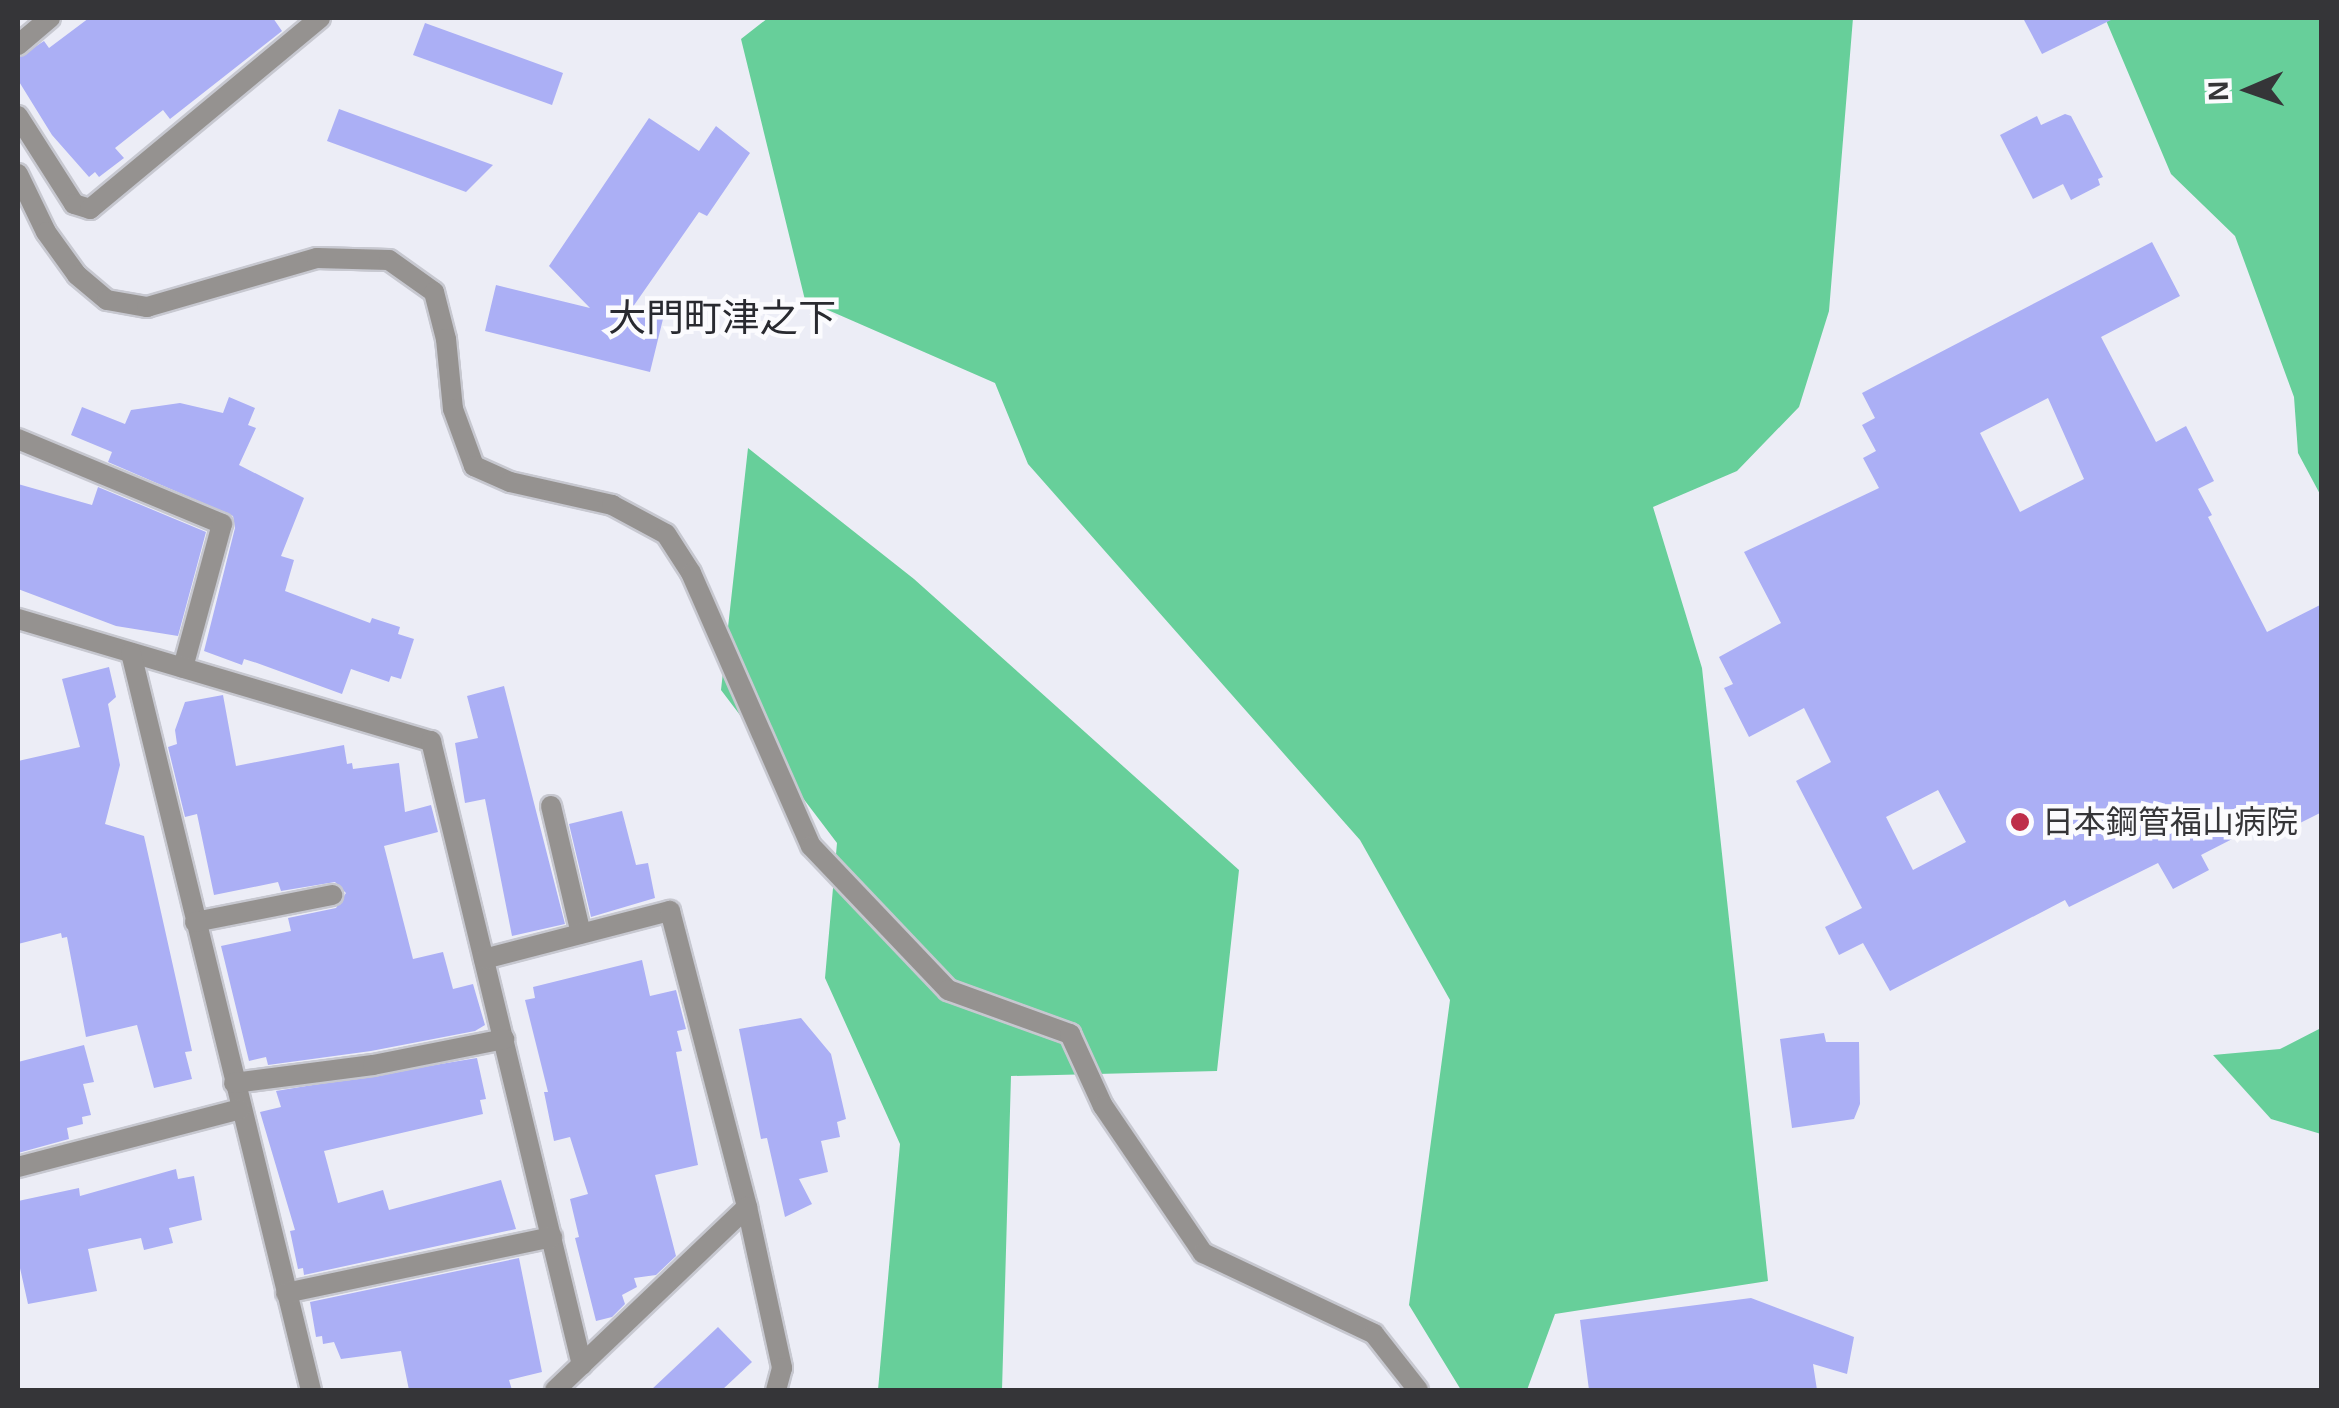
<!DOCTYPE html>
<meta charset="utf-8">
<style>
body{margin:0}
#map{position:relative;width:2339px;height:1408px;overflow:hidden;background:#ecedf6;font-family:Helvetica,"Noto Sans JP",sans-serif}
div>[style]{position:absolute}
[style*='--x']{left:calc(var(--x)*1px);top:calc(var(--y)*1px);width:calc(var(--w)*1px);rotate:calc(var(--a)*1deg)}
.forest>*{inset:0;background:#67cf9a}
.building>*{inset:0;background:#abaff5}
.roads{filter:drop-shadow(2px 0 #c7c8d0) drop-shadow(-2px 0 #c7c8d0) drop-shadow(0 2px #c7c8d0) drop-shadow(0 -2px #c7c8d0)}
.street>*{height:20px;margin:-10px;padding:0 10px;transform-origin:10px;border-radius:10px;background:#959290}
.dots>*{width:28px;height:28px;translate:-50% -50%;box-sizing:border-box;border:5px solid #fbfbfe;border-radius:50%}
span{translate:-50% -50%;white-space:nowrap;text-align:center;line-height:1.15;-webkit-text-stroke:9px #fbfbfe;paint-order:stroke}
.poi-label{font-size:32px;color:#353538}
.left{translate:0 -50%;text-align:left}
.quarter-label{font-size:38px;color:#292a30}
.frame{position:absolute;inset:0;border:20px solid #353538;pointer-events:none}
.north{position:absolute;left:2199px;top:40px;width:100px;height:100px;-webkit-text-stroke:8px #fbfbfe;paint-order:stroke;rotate:268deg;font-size:28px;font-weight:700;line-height:40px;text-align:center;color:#353538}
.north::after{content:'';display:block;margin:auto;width:35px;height:45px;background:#353538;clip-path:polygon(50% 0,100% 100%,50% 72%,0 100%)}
</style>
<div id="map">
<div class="forest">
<i style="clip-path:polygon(768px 18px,1853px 18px,1829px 311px,1799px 407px,1737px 471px,1653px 507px,1702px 668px,1768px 1281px,1555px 1314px,1527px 1390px,1461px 1390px,1409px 1305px,1450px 1000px,1360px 840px,1028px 464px,995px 383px,805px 300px,741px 39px)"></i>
<i style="clip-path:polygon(2105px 18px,2321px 18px,2321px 496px,2298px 453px,2294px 397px,2235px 236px,2171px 174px)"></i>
<i style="clip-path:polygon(748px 448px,914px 579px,1239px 870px,1217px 1071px,1011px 1076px,1002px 1390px,878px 1390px,900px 1144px,825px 978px,837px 843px,721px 690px)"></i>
<i style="clip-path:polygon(2321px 1028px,2321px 1134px,2271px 1119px,2213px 1055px,2280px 1049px)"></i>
</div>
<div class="building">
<i style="clip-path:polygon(89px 18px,273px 18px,282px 31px,170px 119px,163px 110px,115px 148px,124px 158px,99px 177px,95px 172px,89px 177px,52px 135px,18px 80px,18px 58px,44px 41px,49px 48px)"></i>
<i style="clip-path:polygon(2023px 18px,2115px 18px,2042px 54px)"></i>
<i style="clip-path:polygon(425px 23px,563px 73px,552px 105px,413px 55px)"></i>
<i style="clip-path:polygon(339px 109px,493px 165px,466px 192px,327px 141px)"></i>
<i style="clip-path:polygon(2065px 114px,2071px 116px,2103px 177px,2098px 179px,2100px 185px,2071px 200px,2063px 184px,2033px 199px,2000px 135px,2037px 116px,2041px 125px)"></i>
<i style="clip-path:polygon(649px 118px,699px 151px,716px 126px,750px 153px,707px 216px,699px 212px,630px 311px,663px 319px,650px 372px,485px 331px,496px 285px,590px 308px,549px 266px)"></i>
<i style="clip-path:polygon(evenodd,2152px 242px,2180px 296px,2101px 337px,2156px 442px,2186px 426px,2214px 481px,2198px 489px,2212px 515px,2208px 517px,2267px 632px,2322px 604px,2322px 812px,2298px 824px,2291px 809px,2201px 855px,2209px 870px,2173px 889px,2158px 863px,2069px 907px,2065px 900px,1890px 991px,1863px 943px,1839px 955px,1825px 927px,1862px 908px,1796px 781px,1831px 762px,1804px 708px,1749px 737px,1724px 688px,1733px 684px,1719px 657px,1781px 623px,1744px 552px,1879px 488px,1863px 458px,1876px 451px,1862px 425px,1875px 418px,1862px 393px,2152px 242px,2048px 398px,2084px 479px,2020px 512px,1980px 433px,2048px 398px,2152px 242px,1938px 790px,1966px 842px,1913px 870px,1886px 817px,1938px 790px)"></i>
<i style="clip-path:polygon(229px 397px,255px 408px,248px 425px,256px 428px,239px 465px,304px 498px,281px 556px,294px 560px,285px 591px,370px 623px,372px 618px,400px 627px,398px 634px,414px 639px,401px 679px,391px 676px,389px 682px,351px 669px,342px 694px,257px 663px,244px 659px,242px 665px,204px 651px,235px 528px,233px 516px,108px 462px,112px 452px,71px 435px,82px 407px,125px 424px,131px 410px,180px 403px,223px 413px)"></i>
<i style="clip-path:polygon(18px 484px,92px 505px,98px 487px,206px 532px,178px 636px,116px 626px,18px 589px)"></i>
<i style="clip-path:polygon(109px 667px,116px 697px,108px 704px,120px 765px,105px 824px,144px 836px,192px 1051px,185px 1052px,192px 1079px,154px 1088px,137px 1025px,86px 1037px,67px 937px,62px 938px,61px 933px,18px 944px,18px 761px,80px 747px,62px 679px)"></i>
<i style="clip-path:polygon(504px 686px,565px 924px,512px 936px,485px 799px,465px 803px,455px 743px,478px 738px,467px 696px)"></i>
<i style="clip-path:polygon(223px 695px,236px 766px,344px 745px,347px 764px,352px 763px,353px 769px,399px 763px,405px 812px,431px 805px,438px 832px,384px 846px,413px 959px,443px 952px,453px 989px,473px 984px,485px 1025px,475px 1031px,371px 1051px,268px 1065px,266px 1057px,249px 1061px,221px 946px,291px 931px,288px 918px,336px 908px,346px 893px,335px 882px,281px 891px,278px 882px,214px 895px,197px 814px,185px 817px,168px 747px,177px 744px,175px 730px,185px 702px)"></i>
<i style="clip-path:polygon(622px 811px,636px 865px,648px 863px,655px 898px,591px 917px,569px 824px)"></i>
<i style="clip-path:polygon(642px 960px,650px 996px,676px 990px,686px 1029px,677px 1031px,682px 1051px,676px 1052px,698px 1165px,655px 1175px,676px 1256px,656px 1275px,634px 1278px,637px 1287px,622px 1295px,625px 1304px,612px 1317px,596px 1321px,575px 1238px,579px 1237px,570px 1199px,588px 1194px,570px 1137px,554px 1141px,544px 1092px,548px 1092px,525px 1000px,535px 998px,533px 987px)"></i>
<i style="clip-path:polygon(801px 1018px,831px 1054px,846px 1119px,837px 1122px,840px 1137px,821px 1141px,828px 1172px,799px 1179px,812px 1204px,785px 1217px,767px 1138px,761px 1139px,739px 1029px)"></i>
<i style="clip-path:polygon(1824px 1033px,1826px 1042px,1859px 1042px,1860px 1104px,1854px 1119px,1792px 1128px,1780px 1039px)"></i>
<i style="clip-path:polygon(84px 1045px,94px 1082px,83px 1084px,91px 1115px,82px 1117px,83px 1124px,67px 1128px,69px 1139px,18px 1153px,18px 1062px)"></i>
<i style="clip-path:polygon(477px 1058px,486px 1099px,480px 1100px,483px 1114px,324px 1151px,338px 1203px,383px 1190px,389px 1210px,501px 1180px,516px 1229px,304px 1275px,303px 1268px,298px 1269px,290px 1231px,295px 1230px,260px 1112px,281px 1107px,276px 1091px)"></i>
<i style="clip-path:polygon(176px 1169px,178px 1179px,194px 1176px,202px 1220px,169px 1228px,173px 1243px,144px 1250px,141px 1238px,88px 1249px,97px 1291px,28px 1304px,18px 1259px,18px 1201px,79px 1188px,80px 1196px)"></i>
<i style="clip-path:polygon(519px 1258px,542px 1372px,509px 1380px,512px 1390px,409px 1390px,401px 1351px,341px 1359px,334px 1342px,323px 1344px,322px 1336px,316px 1337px,310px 1302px)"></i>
<i style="clip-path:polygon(1751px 1298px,1854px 1337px,1847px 1374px,1813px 1364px,1817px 1390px,1589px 1390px,1580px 1320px)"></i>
<i style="clip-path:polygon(718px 1327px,752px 1362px,722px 1390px,651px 1390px)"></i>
</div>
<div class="roads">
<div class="street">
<i style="--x:18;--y:45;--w:42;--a:-40.2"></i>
<i style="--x:18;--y:116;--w:104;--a:57.5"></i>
<i style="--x:74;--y:204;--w:17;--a:17"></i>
<i style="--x:90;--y:209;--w:299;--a:-39.7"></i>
<i style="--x:18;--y:174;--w:64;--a:64.2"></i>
<i style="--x:46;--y:232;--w:53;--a:54.2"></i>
<i style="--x:77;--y:275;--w:39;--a:40"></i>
<i style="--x:107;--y:300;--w:41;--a:9.9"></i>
<i style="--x:147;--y:307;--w:177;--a:-16.1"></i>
<i style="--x:317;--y:258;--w:72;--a:1.6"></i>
<i style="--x:389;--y:260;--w:55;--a:35.4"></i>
<i style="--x:434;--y:292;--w:49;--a:75.7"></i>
<i style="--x:446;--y:339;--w:70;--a:84.3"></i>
<i style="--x:453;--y:409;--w:61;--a:69.8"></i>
<i style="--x:474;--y:466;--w:39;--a:24"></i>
<i style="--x:510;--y:482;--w:105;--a:12.7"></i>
<i style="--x:612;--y:505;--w:61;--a:28.2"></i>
<i style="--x:666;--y:534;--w:46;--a:57.3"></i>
<i style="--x:691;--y:573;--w:298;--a:66.3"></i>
<i style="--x:811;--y:846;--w:199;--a:46.4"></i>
<i style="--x:948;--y:990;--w:130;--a:19.8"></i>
<i style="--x:1070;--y:1034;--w:79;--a:65.4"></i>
<i style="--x:1103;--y:1106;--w:178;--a:55.8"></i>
<i style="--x:1203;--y:1253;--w:189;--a:25.3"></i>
<i style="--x:1374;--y:1334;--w:71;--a:51.8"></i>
<i style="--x:18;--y:439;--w:221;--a:22.6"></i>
<i style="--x:222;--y:524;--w:149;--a:105.2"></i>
<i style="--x:18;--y:619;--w:431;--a:16.5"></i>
<i style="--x:431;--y:741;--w:642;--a:76.4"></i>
<i style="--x:131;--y:653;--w:759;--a:76.28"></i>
<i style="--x:551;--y:806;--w:131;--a:76.8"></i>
<i style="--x:195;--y:922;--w:140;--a:-11.1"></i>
<i style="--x:484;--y:959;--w:192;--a:-14.5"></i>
<i style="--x:670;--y:911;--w:306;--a:75.4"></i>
<i style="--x:747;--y:1207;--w:165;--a:77.7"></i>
<i style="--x:782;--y:1368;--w:23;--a:105"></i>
<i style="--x:234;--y:1083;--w:140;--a:-7.4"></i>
<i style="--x:373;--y:1065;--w:134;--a:-11.2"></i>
<i style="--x:18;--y:1167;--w:229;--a:-14.6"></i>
<i style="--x:286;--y:1293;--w:272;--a:-11.9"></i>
<i style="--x:555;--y:1390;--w:265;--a:-43.6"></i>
</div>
</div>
<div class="dots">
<i style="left:2020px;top:822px;background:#be2e4a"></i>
</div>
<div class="poi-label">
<span class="left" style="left:2042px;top:822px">日本鋼管福山病院</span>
</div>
<div class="quarter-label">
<span style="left:722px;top:319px">大門町津之下</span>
</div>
<div class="frame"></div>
<div class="north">N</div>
</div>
